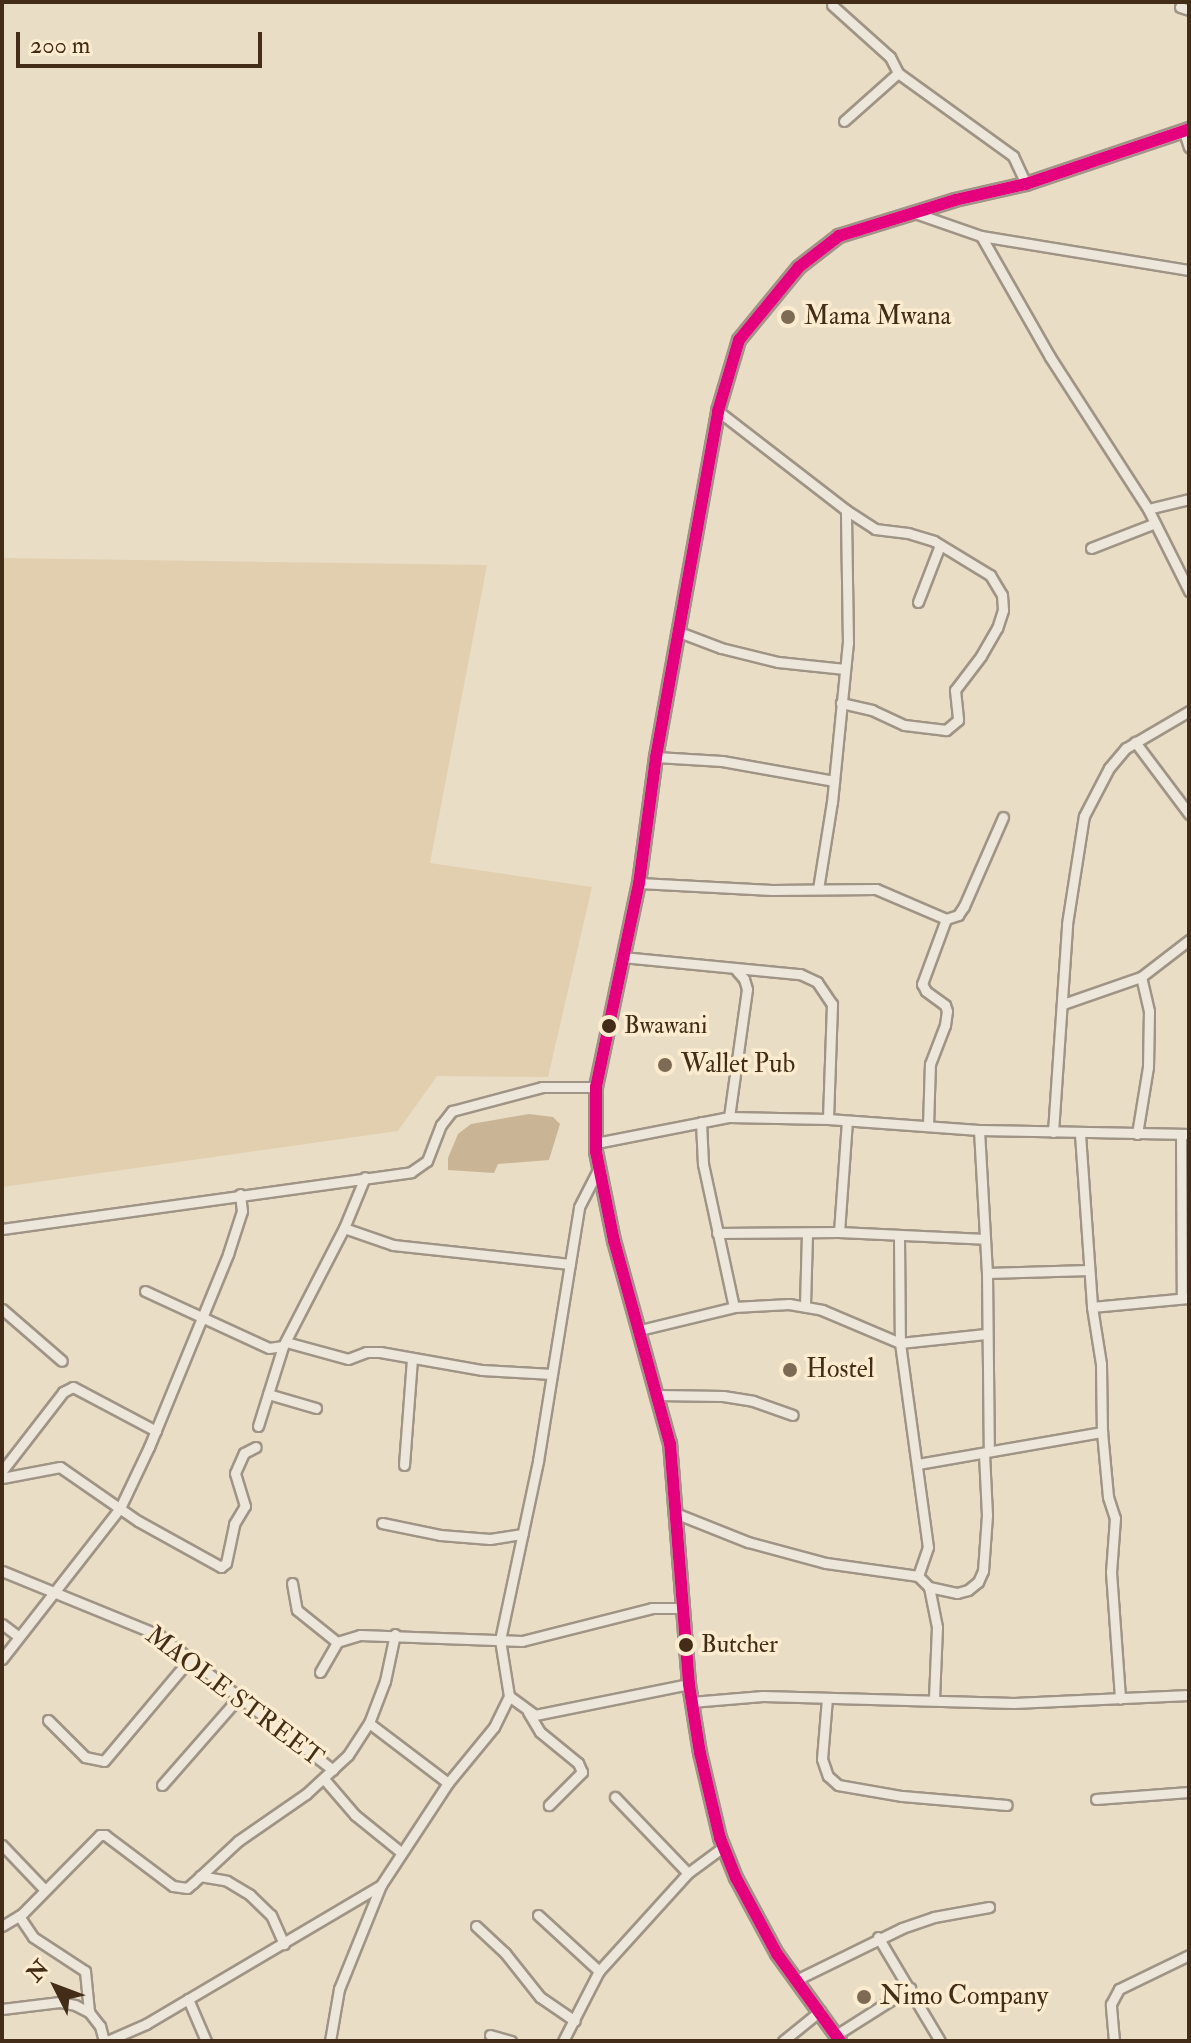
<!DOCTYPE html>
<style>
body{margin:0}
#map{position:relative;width:1191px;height:2043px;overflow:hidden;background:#eaddc6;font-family:"IM FELL Double Pica",serif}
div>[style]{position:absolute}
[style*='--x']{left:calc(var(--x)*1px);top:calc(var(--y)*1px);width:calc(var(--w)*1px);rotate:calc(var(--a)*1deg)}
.green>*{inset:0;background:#e1cfaf}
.water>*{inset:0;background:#c9b596}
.roads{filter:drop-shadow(2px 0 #9f9485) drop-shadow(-2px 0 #9f9485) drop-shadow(0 2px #9f9485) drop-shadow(0 -2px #9f9485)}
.street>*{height:9px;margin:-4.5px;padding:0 4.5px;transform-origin:4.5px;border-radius:4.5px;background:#ede6da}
.secondary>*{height:12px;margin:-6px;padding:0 6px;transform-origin:6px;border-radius:6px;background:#ede6da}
.bus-1>*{height:12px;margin:-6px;padding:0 6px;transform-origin:6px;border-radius:6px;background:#e5007d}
.dots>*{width:22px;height:22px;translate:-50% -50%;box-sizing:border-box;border:4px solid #fbecd0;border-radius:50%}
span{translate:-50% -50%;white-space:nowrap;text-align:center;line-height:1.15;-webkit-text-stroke:7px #fbecd0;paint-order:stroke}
.bus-label{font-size:24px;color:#442d18}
.left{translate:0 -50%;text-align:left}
.poi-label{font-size:26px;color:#442d18}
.street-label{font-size:26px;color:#442d18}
.frame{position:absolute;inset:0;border:4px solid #442d18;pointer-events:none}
.north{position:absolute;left:16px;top:1947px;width:80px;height:80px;-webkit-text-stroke:6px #fbecd0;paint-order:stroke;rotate:312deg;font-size:22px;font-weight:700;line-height:32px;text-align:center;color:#442d18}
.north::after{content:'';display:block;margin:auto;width:28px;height:36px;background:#442d18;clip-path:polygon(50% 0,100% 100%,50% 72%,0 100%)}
.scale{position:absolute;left:16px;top:32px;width:246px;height:36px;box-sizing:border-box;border:4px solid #442d18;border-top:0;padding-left:10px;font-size:24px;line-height:28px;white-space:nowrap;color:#442d18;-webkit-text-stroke:6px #fbecd0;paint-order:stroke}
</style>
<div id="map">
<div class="green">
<i style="clip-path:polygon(2px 558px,487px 565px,430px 863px,592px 887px,548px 1077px,437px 1076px,398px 1131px,2px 1187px)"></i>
</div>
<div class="water">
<i style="clip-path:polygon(529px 1114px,553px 1117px,560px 1124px,549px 1160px,498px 1164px,494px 1173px,448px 1170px,448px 1158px,458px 1134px,471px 1124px)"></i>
</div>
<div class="roads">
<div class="street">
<i style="--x:832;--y:5;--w:78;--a:41.9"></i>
<i style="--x:890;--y:57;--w:18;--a:63"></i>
<i style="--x:898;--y:73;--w:142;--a:35.8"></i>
<i style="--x:1013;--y:156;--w:31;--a:65"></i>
<i style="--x:1180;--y:7;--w:9;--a:18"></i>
<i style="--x:844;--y:121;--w:72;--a:-41.6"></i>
<i style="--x:1184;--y:132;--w:16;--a:72"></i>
<i style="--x:912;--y:212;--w:73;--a:19.2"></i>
<i style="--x:981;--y:236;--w:211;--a:9.3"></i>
<i style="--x:981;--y:236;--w:139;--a:60.3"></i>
<i style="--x:1050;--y:357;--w:181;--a:57.2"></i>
<i style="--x:1148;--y:509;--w:92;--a:63.4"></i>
<i style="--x:718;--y:411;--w:162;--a:37.7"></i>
<i style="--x:846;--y:510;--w:35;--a:33"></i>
<i style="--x:875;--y:529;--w:33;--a:7"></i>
<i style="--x:908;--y:533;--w:27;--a:17"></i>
<i style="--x:934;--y:541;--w:66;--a:31.3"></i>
<i style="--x:990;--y:575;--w:23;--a:59"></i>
<i style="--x:1002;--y:595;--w:15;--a:86"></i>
<i style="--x:1003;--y:610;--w:19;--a:108"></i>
<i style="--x:997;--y:628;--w:32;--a:120"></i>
<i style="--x:981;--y:656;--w:43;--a:127.4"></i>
<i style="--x:955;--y:690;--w:30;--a:84"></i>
<i style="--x:958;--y:720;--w:16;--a:140"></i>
<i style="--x:946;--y:730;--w:42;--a:-173.2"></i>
<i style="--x:904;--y:725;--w:35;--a:-155"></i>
<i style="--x:872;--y:710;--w:32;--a:-167"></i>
<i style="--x:1148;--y:509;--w:42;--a:-13.7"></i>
<i style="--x:1091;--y:548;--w:66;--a:-21.2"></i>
<i style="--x:918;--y:602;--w:61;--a:-68.9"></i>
<i style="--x:679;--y:632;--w:45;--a:20.9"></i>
<i style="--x:721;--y:648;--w:59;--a:13.8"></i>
<i style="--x:778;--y:662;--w:67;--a:6"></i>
<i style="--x:1135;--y:742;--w:90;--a:53.1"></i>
<i style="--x:656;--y:757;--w:66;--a:3.5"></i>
<i style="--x:722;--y:761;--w:114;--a:10.1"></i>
<i style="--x:639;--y:883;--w:133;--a:3"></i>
<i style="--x:772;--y:890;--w:104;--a:-0.6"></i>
<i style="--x:876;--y:889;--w:76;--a:23.2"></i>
<i style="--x:946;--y:919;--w:13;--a:-18"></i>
<i style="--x:958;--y:915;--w:11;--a:-56"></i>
<i style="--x:964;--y:906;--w:97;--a:-66.3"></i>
<i style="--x:818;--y:889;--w:88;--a:-80.9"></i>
<i style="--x:832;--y:802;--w:160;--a:-84.3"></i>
<i style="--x:848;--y:643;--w:133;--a:-90.9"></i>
<i style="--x:622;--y:957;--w:179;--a:5.5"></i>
<i style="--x:800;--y:974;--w:19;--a:25"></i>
<i style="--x:817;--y:982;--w:27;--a:56"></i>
<i style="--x:832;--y:1004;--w:115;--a:92"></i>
<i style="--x:1063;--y:1004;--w:83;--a:-19.1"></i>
<i style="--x:1141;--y:977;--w:61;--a:-37.6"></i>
<i style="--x:729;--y:1117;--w:129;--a:-82"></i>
<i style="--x:747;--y:989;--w:10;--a:-107"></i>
<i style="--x:744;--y:979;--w:11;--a:-131"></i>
<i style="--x:701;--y:1122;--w:42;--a:87.3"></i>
<i style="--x:703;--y:1164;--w:146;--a:77.8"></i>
<i style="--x:928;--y:1126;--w:62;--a:-88.2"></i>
<i style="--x:930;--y:1064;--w:42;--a:-69"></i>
<i style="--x:945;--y:1025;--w:14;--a:-82"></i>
<i style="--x:947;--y:1011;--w:6;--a:-108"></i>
<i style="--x:945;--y:1005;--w:24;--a:-144"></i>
<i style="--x:926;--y:991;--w:8;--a:-120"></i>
<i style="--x:922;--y:984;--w:69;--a:-69.7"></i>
<i style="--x:979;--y:1130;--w:143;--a:86.8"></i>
<i style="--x:987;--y:1273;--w:177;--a:89.4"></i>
<i style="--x:1053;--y:1132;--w:208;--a:-86.1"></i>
<i style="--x:1067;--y:924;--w:109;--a:-81.1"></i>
<i style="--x:1084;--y:816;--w:54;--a:-62.5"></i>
<i style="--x:1109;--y:768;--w:26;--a:-50"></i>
<i style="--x:1126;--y:748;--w:73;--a:-30.4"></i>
<i style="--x:1080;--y:1134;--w:173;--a:86"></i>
<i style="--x:1092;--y:1307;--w:58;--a:81"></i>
<i style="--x:1101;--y:1364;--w:68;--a:89.2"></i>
<i style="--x:1102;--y:1432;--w:65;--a:84.7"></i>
<i style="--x:1108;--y:1497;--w:22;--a:72"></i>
<i style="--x:1115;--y:1518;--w:54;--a:94.2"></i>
<i style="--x:1111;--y:1572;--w:127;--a:85.9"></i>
<i style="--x:1137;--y:1134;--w:68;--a:-80.7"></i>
<i style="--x:1148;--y:1067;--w:56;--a:-89"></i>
<i style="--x:1149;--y:1011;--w:35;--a:-103"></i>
<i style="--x:1181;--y:1134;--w:164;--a:89.7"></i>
<i style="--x:596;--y:1143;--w:136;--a:-11.1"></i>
<i style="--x:729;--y:1117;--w:99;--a:1.2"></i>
<i style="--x:828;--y:1119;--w:151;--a:4.2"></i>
<i style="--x:979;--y:1130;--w:210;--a:1.1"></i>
<i style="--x:344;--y:1228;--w:52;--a:19.1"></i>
<i style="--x:393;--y:1245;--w:178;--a:6.1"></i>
<i style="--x:2;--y:1229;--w:413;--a:-7.9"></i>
<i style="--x:411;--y:1172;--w:19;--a:-35"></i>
<i style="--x:427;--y:1161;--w:39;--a:-69"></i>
<i style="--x:441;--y:1125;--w:18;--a:-52"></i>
<i style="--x:452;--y:1111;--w:93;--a:-14.9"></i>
<i style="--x:542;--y:1087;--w:54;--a:0"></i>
<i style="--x:839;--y:1232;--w:111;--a:-85.9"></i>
<i style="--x:717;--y:1233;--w:122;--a:-0.5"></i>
<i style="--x:839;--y:1232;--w:146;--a:2.7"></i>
<i style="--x:899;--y:1238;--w:105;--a:89.5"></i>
<i style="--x:900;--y:1343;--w:206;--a:82.2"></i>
<i style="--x:928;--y:1547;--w:31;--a:109"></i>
<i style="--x:918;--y:1576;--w:16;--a:45"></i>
<i style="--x:929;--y:1587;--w:41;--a:78.7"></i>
<i style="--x:937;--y:1627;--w:72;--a:92.4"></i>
<i style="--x:987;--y:1273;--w:102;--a:-1.7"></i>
<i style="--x:145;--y:1291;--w:136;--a:24.7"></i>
<i style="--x:269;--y:1348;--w:14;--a:-8"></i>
<i style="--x:283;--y:1346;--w:133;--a:-62.7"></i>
<i style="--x:344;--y:1228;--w:55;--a:-67.6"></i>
<i style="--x:805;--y:1305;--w:72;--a:-88.4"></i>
<i style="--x:1092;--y:1307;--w:97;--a:-5.3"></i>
<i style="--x:2;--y:1309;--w:79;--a:40.9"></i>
<i style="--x:640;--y:1330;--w:97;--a:-13.7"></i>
<i style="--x:734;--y:1307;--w:55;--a:-3.1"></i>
<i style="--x:789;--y:1304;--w:34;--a:10"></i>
<i style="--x:822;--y:1310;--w:85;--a:22.9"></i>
<i style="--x:900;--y:1343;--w:86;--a:-6"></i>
<i style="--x:286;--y:1342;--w:64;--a:15.3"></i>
<i style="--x:348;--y:1359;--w:19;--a:-21"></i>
<i style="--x:366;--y:1352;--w:14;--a:0"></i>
<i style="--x:380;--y:1352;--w:104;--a:10"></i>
<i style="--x:482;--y:1370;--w:70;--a:3.3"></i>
<i style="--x:268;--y:1394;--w:50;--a:16.3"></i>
<i style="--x:657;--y:1395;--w:66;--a:0.9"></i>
<i style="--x:723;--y:1396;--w:30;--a:9"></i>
<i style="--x:753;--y:1401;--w:42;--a:19.3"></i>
<i style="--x:258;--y:1426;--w:84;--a:-72.6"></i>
<i style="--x:918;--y:1464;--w:187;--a:-9.9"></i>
<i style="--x:404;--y:1465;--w:107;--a:-85.7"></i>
<i style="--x:2;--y:1471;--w:100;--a:-52.3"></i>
<i style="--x:63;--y:1392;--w:11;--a:-27"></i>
<i style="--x:73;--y:1387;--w:94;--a:27.9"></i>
<i style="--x:2;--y:1478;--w:59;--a:-10.7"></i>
<i style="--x:60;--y:1467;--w:95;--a:34.7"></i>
<i style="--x:138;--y:1521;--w:95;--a:29"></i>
<i style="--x:221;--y:1567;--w:6;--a:-39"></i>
<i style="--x:226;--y:1563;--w:40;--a:-78"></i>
<i style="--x:234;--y:1524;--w:21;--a:-59"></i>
<i style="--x:245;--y:1506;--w:34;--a:-107"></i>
<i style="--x:235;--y:1473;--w:22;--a:-66"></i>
<i style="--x:244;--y:1453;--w:13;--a:-27"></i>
<i style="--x:675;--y:1513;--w:79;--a:21.7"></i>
<i style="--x:748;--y:1542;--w:81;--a:15.1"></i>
<i style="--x:826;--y:1563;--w:93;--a:8"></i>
<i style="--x:382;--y:1523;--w:59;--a:11.7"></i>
<i style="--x:440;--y:1535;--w:50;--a:4.6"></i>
<i style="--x:490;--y:1539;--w:33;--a:-9"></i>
<i style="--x:2;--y:1571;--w:170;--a:22.2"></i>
<i style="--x:159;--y:1635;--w:220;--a:37.8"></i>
<i style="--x:292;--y:1583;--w:27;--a:80"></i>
<i style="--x:297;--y:1610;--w:51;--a:38.7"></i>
<i style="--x:929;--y:1587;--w:29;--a:12"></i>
<i style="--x:957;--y:1593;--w:11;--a:-15"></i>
<i style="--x:968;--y:1590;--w:13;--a:-39"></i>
<i style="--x:978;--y:1582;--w:12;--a:-66"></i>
<i style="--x:983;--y:1571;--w:56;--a:-85.9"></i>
<i style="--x:987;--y:1515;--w:61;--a:-92.8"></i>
<i style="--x:2;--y:1624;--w:20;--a:37"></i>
<i style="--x:2;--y:1659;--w:192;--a:-52"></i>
<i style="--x:120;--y:1508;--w:68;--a:-64.6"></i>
<i style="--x:149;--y:1447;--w:209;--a:-67.7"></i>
<i style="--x:228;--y:1254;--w:45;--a:-72"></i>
<i style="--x:242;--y:1211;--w:17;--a:-97"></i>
<i style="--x:320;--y:1672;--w:34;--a:-60"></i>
<i style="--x:337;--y:1642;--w:24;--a:-17"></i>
<i style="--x:360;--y:1635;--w:162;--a:2.1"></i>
<i style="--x:522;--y:1641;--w:134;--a:-14.2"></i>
<i style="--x:652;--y:1608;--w:31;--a:0"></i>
<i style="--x:509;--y:1696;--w:32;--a:36"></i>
<i style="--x:535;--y:1715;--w:157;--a:-11.4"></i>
<i style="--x:827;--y:1698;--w:61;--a:94.7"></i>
<i style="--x:822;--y:1759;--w:18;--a:71"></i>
<i style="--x:828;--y:1776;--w:13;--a:42"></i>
<i style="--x:838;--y:1785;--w:65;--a:9.8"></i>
<i style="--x:902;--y:1796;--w:105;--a:4.9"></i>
<i style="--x:691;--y:1702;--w:72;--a:-4.8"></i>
<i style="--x:763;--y:1696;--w:251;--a:1.6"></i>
<i style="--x:1014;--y:1703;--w:175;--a:-2.6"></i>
<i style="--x:528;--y:1712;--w:23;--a:59"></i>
<i style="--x:540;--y:1732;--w:49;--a:39.2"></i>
<i style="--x:578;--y:1763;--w:10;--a:66"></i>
<i style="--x:582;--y:1772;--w:47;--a:135"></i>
<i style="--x:48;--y:1720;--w:52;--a:45"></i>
<i style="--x:85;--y:1757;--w:19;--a:12"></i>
<i style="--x:104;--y:1761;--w:133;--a:-49.9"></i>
<i style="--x:369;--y:1723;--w:99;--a:37.2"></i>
<i style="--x:324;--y:1779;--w:48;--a:49.3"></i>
<i style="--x:355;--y:1815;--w:60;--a:39"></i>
<i style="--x:162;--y:1785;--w:117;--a:-48.8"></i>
<i style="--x:615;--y:1797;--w:105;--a:46.2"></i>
<i style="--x:1096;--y:1799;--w:93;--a:-4.3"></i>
<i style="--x:2;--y:1845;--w:62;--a:46.3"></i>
<i style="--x:200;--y:1876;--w:27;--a:10"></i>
<i style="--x:227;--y:1881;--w:27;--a:31"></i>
<i style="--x:250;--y:1895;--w:29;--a:44"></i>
<i style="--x:271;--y:1915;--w:32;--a:66"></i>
<i style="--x:538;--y:1915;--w:83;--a:42.6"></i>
<i style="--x:19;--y:1916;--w:25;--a:56"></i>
<i style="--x:33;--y:1937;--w:62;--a:33.2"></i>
<i style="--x:85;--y:1971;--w:41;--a:84.4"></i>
<i style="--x:2;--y:1926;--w:23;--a:-31"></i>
<i style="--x:22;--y:1914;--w:111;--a:-45.4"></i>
<i style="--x:100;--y:1835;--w:5;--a:0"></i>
<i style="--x:105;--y:1835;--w:85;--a:36.9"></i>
<i style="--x:173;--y:1886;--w:14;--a:8"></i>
<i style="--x:187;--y:1888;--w:8;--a:-40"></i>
<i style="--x:193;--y:1883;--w:62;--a:-43"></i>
<i style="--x:238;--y:1841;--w:83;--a:-34.7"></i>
<i style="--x:306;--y:1794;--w:57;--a:-42.9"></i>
<i style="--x:348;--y:1755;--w:38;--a:-57"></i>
<i style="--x:369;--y:1723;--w:45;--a:-69.1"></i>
<i style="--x:385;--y:1681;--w:48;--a:-78"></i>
<i style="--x:476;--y:1926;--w:40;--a:43"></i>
<i style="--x:505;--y:1953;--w:56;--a:51.5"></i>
<i style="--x:540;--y:1997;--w:42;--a:34.4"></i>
<i style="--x:878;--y:1937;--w:121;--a:59.2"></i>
<i style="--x:796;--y:1980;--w:118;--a:-26.1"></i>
<i style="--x:902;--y:1928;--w:34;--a:-19"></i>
<i style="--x:934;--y:1917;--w:56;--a:-10.3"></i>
<i style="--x:188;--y:1999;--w:46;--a:66.8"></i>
<i style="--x:2;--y:2009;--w:58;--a:-6.9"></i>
<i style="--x:60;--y:2002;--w:15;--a:11"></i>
<i style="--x:75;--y:2005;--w:16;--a:27"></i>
<i style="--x:89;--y:2012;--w:18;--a:52"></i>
<i style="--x:100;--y:2026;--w:16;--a:75"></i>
<i style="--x:490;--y:2035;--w:22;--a:16"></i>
<i style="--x:836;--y:2035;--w:88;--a:-32.4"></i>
<i style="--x:107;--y:2041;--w:43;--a:-23.6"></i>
<i style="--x:146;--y:2024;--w:273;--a:-30.6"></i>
<i style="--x:330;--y:2041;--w:53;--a:-80.2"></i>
<i style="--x:339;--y:1989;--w:112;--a:-68"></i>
<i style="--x:381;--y:1885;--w:122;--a:-56.7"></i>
<i style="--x:448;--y:1783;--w:72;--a:-50.6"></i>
<i style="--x:494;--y:1727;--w:34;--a:-64"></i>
<i style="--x:509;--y:1696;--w:57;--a:-99.1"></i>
<i style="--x:500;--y:1640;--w:183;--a:-78"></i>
<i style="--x:538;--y:1461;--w:257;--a:-80.8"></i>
<i style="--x:579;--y:1207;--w:44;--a:-62.9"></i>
<i style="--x:563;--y:2041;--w:79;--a:-62.8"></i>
<i style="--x:599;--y:1971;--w:132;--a:-47.8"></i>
<i style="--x:688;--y:1873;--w:44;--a:-36.6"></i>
<i style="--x:783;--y:2041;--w:48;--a:-39"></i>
<i style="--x:1114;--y:2041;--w:37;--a:-95"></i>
<i style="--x:1111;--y:2004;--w:17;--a:-62"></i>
<i style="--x:1119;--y:1989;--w:78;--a:-25.9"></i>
</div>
<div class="secondary">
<i style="--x:840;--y:2041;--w:107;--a:-125.9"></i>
<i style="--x:777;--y:1954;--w:86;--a:-118.3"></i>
<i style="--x:736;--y:1878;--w:43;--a:-111.8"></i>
<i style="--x:720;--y:1838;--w:87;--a:-103.2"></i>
<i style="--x:700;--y:1753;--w:70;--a:-99.1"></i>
<i style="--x:689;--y:1684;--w:241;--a:-94.5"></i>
<i style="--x:670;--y:1444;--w:211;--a:-105.4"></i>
<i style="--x:614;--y:1241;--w:91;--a:-101.4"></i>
<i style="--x:596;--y:1152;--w:65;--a:-90"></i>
<i style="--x:596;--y:1087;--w:208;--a:-78.1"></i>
<i style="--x:639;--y:883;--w:127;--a:-82.3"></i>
<i style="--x:656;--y:757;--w:352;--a:-79.8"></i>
<i style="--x:718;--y:411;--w:74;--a:-73.5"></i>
<i style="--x:739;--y:340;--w:94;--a:-50.6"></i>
<i style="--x:799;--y:267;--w:51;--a:-37.8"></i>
<i style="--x:839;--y:236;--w:121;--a:-17.2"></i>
<i style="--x:955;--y:200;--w:73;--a:-12.7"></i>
<i style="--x:1026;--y:184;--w:172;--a:-18.6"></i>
</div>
</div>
<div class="bus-1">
<i style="--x:840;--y:2041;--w:107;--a:-125.9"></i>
<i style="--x:777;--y:1954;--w:86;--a:-118.3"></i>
<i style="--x:736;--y:1878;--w:43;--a:-111.8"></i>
<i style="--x:720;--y:1838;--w:87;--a:-103.2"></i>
<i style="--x:700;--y:1753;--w:70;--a:-99.1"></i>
<i style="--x:689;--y:1684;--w:241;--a:-94.5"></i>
<i style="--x:670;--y:1444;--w:211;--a:-105.4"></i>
<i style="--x:614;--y:1241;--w:91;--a:-101.4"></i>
<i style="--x:596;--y:1152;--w:65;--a:-90"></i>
<i style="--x:596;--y:1087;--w:208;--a:-78.1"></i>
<i style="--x:639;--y:883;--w:127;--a:-82.3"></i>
<i style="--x:656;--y:757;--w:352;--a:-79.8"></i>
<i style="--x:718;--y:411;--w:74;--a:-73.5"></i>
<i style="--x:739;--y:340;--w:94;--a:-50.6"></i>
<i style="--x:799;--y:267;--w:51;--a:-37.8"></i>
<i style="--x:839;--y:236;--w:121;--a:-17.2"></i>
<i style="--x:955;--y:200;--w:73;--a:-12.7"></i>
<i style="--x:1026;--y:184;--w:172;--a:-18.6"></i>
</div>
<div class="dots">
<i style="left:788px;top:317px;background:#7e6b55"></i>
<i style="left:609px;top:1026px;background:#442d18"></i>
<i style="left:665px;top:1065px;background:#7e6b55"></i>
<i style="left:790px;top:1370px;background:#7e6b55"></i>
<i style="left:686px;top:1645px;background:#442d18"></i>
<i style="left:864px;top:1997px;background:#7e6b55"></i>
</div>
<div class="bus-label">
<span class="left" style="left:624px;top:1026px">Bwawani</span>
<span class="left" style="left:701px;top:1645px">Butcher</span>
</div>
<div class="poi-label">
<span class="left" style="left:804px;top:317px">Mama Mwana</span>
<span class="left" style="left:681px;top:1065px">Wallet Pub</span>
<span class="left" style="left:806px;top:1370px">Hostel</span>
<span class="left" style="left:880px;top:1997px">Nimo Company</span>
</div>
<div class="street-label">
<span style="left:234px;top:1697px;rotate:37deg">MAOLE STREET</span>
</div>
<div class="frame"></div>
<div class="north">N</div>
<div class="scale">200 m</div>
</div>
